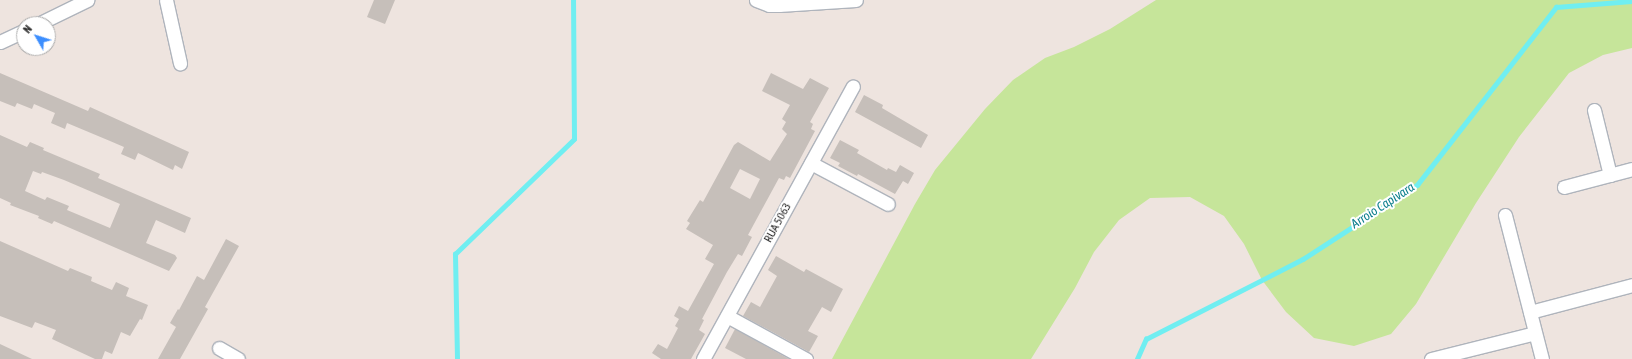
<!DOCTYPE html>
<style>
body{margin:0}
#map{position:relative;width:1632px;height:359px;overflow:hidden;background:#eee4df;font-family:"Asap Condensed",sans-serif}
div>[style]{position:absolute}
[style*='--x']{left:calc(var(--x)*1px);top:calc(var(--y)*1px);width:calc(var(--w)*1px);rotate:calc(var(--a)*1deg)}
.green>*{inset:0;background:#c6e59a}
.stream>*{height:4.5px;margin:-2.25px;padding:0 2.25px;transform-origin:2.25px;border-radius:2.25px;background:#70eef1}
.building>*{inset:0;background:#c6bfba}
.roads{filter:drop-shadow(1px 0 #afb4bc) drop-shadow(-1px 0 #afb4bc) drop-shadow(0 1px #afb4bc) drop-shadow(0 -1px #afb4bc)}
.minor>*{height:13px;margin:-6.5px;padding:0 6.5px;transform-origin:6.5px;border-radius:6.5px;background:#fff}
span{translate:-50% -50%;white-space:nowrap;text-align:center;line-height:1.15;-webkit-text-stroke:4px #fff;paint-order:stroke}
.street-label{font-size:12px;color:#2c2c2c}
.water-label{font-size:13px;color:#0c7f8c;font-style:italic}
.north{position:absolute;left:16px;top:16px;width:40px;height:40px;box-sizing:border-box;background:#fff;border:1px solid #ababab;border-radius:50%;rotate:309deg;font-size:11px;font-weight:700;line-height:16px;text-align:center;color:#2c2c2c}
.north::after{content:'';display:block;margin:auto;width:14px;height:18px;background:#3c8efe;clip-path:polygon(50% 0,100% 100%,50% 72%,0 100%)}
</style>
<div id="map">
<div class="green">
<i style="clip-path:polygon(1156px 0,1632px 0,1632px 48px,1603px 55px,1569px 73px,1519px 137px,1476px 203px,1416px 304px,1391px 334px,1354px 346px,1314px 338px,1286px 312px,1262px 280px,1244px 244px,1224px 216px,1190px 197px,1150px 198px,1119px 220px,1094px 252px,1075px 288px,1031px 359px,832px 359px,915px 204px,935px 170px,985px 109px,1013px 80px,1045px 58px,1074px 47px,1110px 29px)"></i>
</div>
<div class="stream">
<i style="--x:457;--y:359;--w:105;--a:-91.1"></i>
<i style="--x:455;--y:254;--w:165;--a:-44"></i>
<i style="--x:574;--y:139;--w:139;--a:-90.4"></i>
<i style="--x:1137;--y:359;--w:22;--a:-66"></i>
<i style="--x:1146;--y:339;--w:176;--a:-27"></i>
<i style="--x:1303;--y:259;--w:136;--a:-33"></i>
<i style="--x:1417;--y:185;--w:226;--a:-52"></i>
<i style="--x:1556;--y:7;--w:76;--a:-4.5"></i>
</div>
<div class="building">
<i style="clip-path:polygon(374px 0,395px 0,385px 24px,367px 17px)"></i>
<i style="clip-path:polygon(0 73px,88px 111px,90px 107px,189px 152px,182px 169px,175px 165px,173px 170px,138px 153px,135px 160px,121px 154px,124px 147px,110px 141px,67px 123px,65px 129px,51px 123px,55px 113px,34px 104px,32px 109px,17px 103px,15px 107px,0 101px)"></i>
<i style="clip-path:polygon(evenodd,771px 73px,803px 89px,810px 78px,829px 88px,810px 122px,813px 124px,811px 129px,815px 131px,790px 178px,786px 176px,784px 180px,779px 178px,748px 235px,752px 237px,742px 256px,738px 254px,727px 272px,702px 319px,704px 320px,699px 330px,705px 334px,691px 359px,661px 359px,652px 353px,658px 344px,667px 349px,678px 328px,675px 326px,679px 319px,674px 316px,679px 306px,688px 311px,714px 264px,705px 259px,713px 245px,686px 229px,690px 223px,687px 221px,700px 200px,703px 202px,734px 145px,738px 142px,770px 161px,787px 134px,782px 129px,786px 122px,782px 119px,790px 105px,762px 91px,771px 73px,740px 169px,760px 179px,750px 199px,730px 188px,740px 169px)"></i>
<i style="clip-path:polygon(864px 95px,883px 105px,882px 108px,928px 135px,921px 148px,855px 112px)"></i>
<i style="clip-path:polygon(evenodd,0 135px,27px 147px,30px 142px,44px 148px,43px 150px,100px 174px,98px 178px,191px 218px,185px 233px,156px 220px,146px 243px,175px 255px,177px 258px,169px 271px,54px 221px,52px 224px,38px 218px,39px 216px,10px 205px,11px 203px,0 198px,0 135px,33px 171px,41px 174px,42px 172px,64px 180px,120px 204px,110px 228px,67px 210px,69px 206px,47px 197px,45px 200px,25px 191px,33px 171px)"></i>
<i style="clip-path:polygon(840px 140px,859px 150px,857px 153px,887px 170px,888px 168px,896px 172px,900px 165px,914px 173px,908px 184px,903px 181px,895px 194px,858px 174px,857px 176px,838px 166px,840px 163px,830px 158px)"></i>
<i style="clip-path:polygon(226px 239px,239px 246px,205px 307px,208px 309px,180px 359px,158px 359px,176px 327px,170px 323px,178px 309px,179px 310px,197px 276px,204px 280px)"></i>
<i style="clip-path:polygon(0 241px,68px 271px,70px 268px,92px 277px,91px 281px,112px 290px,116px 282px,129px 288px,126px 296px,148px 305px,142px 320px,140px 319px,130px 336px,121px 332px,112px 354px,105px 351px,102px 359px,95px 359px,52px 339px,56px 330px,35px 322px,32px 328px,0 316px)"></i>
<i style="clip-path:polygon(776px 256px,804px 272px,806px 269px,843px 289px,831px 312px,822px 307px,808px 331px,818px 336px,809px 352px,743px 316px,751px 302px,760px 307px,777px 276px,768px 270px)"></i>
<i style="clip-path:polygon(735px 329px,789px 359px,746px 359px,725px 348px)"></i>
<i style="clip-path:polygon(0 344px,32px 359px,0 359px)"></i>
</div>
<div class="roads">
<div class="minor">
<i style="--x:166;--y:0;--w:65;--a:77.5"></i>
<i style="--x:756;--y:0;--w:14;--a:21"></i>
<i style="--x:769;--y:5;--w:10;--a:0"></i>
<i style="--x:779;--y:5;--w:77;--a:-3.7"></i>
<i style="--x:38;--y:24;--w:55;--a:-26.1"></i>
<i style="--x:0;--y:42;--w:26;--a:-25"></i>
<i style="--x:1594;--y:110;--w:67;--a:76.2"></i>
<i style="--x:811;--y:163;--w:87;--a:28"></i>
<i style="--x:1564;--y:187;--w:70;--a:-14.8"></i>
<i style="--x:1505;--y:215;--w:149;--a:75.6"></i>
<i style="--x:1530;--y:312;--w:106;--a:-14.8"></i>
<i style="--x:727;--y:316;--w:90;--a:28.6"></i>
<i style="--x:219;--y:348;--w:22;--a:30"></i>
<i style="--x:703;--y:359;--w:311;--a:-61.2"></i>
<i style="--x:1431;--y:359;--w:107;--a:-14"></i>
</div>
</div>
<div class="street-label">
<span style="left:778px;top:223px;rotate:-61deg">RUA 5063</span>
</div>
<div class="water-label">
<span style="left:1383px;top:206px;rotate:-33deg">Arroio Capivara</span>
</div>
<div class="north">N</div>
</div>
